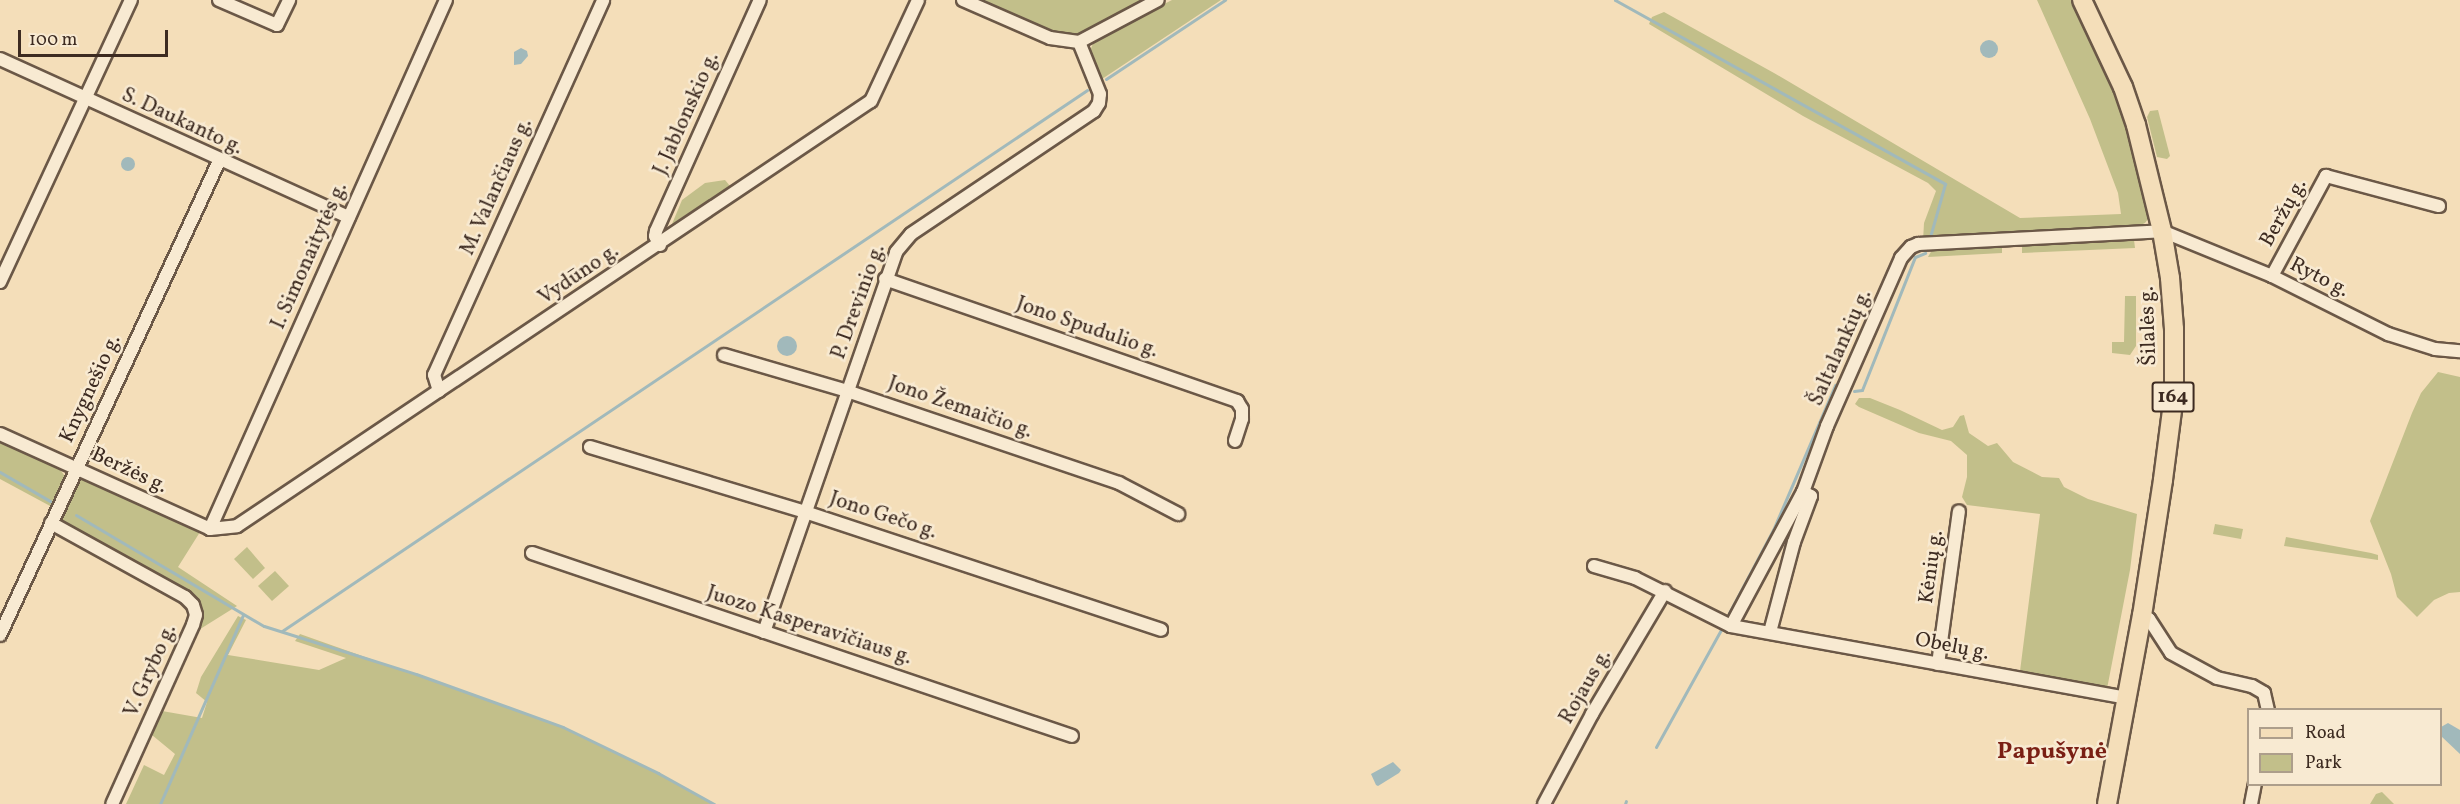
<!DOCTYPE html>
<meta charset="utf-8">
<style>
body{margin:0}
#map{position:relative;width:2460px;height:804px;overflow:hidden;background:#f4deb9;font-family:Vollkorn,serif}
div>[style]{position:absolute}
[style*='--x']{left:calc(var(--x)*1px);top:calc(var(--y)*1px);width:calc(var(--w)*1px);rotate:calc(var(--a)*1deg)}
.green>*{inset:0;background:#c2bf8a}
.water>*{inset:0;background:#a1b9bb}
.round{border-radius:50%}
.stream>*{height:3px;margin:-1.5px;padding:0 1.5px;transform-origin:1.5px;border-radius:1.5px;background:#a1b9bb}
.roads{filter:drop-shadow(2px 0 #6b5847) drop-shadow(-2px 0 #6b5847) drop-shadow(0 2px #6b5847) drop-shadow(0 -2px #6b5847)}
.street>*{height:12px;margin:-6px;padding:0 6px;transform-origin:6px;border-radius:6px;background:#f8ead2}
.primary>*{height:18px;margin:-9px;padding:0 9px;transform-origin:9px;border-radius:9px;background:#f4deb9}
span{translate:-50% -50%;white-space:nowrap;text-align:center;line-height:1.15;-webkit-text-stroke:5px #f8ead2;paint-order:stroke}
.shield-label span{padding:2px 4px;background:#f8ead2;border:2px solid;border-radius:4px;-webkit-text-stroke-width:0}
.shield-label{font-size:20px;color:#3d2b21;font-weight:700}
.street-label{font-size:21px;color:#3d2b21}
.quarter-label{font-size:24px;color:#7a1f14;font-weight:700}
.legend{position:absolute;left:2247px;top:708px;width:195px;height:78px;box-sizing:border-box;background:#f8ead2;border:2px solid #ad9e8b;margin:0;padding:8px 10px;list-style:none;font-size:18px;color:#3d2b21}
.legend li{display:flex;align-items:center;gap:12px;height:30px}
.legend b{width:30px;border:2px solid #ad9e8b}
.scale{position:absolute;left:18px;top:30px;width:150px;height:27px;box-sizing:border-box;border:3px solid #3d2b21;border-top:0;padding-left:8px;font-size:18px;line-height:21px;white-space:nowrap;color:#3d2b21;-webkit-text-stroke:4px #f8ead2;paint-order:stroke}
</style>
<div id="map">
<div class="green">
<i style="clip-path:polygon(977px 0,1145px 0,1081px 33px,1066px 35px,1023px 21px)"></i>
<i style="clip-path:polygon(1172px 0,1221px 0,1102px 79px,1089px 53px,1095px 39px)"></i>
<i style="clip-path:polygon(2037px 0,2073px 0,2114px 87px,2134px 145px,2148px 211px,2148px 219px,2145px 223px,2134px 228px,1923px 241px,1924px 223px,1936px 191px,1928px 183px,1803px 116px,1649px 24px,1652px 17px,1664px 12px,1774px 73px,2020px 218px,2121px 214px,2118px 193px,2090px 119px)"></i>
<i style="clip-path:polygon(2158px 110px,2170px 156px,2167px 159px,2157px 157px,2147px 117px,2150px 111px)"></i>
<i style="clip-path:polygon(725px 180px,730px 186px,672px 224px,682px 200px,705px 183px)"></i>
<i style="clip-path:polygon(2134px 240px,2135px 248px,2022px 253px,2022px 244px)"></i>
<i style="clip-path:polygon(2002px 247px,2002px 253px,1928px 257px,1932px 250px)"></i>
<i style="clip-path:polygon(2125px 296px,2136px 296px,2136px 346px,2130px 355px,2112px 353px,2112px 342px,2124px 342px)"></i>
<i style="clip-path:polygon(2438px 372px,2460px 377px,2460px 592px,2449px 593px,2434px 600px,2417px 617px,2397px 597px,2391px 574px,2370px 521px,2412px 413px,2421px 393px)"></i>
<i style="clip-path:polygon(1859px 398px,1870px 398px,1900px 410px,1942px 430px,1953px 427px,1960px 416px,1964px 415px,1969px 433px,1988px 446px,1997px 443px,2013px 462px,2042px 477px,2059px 478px,2064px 487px,2088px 499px,2137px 514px,2130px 570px,2106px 694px,2019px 679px,2040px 514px,1967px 505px,1962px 497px,1967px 477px,1967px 455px,1951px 441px,1919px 433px,1859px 407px,1855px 404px)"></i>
<i style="clip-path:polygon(0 439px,56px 464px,64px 475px,64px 484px,52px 507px,0 479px)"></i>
<i style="clip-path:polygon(87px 479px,200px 532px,178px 567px,237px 606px,197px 631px,200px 613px,65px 526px,62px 517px,77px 480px)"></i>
<i style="clip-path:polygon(2215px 524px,2243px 529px,2241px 539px,2213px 534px)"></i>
<i style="clip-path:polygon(2286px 537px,2371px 553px,2378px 555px,2378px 560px,2284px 546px)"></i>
<i style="clip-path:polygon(247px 547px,265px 568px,253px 579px,234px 559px)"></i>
<i style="clip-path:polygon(275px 571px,289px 586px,272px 601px,258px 586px)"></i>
<i style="clip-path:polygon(238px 616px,246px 620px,228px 655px,319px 670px,346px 658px,295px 641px,300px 634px,563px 727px,658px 773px,714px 804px,126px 804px,144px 765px,164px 775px,175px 754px,152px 735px,162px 711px,202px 718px,207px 702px,196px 693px,201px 677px)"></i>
<i style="clip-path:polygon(2382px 792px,2394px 804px,2370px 804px,2376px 794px)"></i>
</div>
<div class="water">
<i class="round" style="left:1980px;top:40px;width:18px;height:18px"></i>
<i style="clip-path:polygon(521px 48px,527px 51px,528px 56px,521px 64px,514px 65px,514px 52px)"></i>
<i class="round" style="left:121px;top:157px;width:14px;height:14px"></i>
<i class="round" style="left:777px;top:336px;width:20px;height:20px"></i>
<i style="clip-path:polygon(2448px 723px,2460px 730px,2460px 754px,2441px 736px,2441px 727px)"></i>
<i style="clip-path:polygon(1393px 762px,1401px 770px,1399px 773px,1378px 786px,1376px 785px,1371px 774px)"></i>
</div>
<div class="stream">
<i style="--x:1615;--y:0;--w:378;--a:29.1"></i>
<i style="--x:1945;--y:184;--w:55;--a:105.8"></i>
<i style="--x:1106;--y:79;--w:143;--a:-33.6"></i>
<i style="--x:1854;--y:391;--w:8;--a:-7"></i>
<i style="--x:1862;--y:390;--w:143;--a:-68.3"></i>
<i style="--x:1915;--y:257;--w:11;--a:-22"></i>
<i style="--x:0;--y:472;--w:58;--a:30.1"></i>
<i style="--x:76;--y:515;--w:218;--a:30.6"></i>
<i style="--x:264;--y:626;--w:159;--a:17.5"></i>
<i style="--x:416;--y:674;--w:156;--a:19.8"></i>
<i style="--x:563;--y:727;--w:106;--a:25.8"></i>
<i style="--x:658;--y:773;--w:64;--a:29"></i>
<i style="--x:1729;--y:613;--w:94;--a:-62.1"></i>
<i style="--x:1773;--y:530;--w:158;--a:-66.8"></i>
<i style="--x:282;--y:631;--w:970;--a:-33.9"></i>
<i style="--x:1656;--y:747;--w:136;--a:-61"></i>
<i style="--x:160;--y:804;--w:206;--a:-66.3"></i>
<i style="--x:1625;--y:804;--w:3;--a:-72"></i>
</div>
<div class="roads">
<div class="street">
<i style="--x:219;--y:0;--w:63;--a:23.3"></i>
<i style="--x:277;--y:25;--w:28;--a:-64"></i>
<i style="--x:963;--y:0;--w:95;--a:23.6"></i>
<i style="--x:1050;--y:38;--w:29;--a:8"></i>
<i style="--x:1079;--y:42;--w:89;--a:-28"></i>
<i style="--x:0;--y:59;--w:383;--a:24.4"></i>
<i style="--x:660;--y:245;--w:10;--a:-119"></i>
<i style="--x:655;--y:236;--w:5;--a:-79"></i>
<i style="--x:656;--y:231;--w:253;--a:-65.8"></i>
<i style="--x:2272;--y:276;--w:114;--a:-61.6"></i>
<i style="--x:2326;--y:176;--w:117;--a:14.9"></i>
<i style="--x:885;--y:279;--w:373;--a:19.1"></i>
<i style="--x:1237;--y:401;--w:9;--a:58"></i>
<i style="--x:1242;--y:409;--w:10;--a:90"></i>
<i style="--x:1242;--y:419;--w:23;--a:108"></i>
<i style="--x:0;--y:282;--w:311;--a:-65.1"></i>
<i style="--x:724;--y:355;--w:128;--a:16.3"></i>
<i style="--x:847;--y:391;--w:287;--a:18.7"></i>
<i style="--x:1119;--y:483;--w:67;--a:27.7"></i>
<i style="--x:439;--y:391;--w:17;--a:-107"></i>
<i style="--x:434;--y:375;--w:411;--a:-65.7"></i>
<i style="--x:0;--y:434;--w:230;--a:24.3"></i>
<i style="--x:210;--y:529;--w:27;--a:-6"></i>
<i style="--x:237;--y:526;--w:763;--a:-33.84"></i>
<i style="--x:871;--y:101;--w:111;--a:-65"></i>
<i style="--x:590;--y:447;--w:225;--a:16.8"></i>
<i style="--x:805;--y:512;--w:375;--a:18.3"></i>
<i style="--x:51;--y:523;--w:153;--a:28.9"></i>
<i style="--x:185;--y:597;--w:11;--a:45"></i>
<i style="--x:193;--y:605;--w:10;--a:73"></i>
<i style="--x:196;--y:615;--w:10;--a:107"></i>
<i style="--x:193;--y:625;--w:196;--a:114.3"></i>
<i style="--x:210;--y:529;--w:579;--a:-65.96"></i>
<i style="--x:532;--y:553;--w:570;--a:18.72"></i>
<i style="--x:1594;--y:566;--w:43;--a:16.3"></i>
<i style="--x:1635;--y:578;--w:107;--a:26.6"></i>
<i style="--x:1731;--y:626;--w:152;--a:-61.8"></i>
<i style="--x:1803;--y:492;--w:70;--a:-70"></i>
<i style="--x:1827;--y:426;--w:184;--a:-66.2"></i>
<i style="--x:1901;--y:258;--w:15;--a:-48"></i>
<i style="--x:1911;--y:247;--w:8;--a:-23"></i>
<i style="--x:1918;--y:244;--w:244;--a:-3"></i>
<i style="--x:2162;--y:231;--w:119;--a:22.2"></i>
<i style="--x:2272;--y:276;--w:130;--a:26.6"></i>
<i style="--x:2388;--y:334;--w:49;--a:17.7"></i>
<i style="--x:2435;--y:349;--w:25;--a:5"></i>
<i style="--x:2142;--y:615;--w:8;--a:30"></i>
<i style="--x:2149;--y:619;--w:40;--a:57.1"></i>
<i style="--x:2171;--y:653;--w:52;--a:28.5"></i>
<i style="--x:2217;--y:678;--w:36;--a:13"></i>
<i style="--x:2252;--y:686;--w:14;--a:30"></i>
<i style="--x:2264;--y:693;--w:17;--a:77"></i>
<i style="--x:1731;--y:626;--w:402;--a:10.3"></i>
<i style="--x:764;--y:632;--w:402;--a:-70.8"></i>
<i style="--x:896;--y:252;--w:23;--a:-50"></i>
<i style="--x:911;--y:234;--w:220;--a:-33.9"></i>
<i style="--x:1094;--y:111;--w:9;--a:-58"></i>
<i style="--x:1099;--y:103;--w:9;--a:-84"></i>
<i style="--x:1100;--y:94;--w:56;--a:-112"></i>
<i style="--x:1770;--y:632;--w:93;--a:-75.1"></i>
<i style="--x:1794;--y:542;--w:49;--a:-69.7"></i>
<i style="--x:1811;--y:496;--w:9;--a:-153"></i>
<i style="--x:0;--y:635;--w:522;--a:-65.2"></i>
<i style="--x:1938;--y:664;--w:154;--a:-82.2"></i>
<i style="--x:1544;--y:804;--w:102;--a:-61.9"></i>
<i style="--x:1592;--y:714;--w:143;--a:-59.3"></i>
<i style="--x:2251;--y:804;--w:20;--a:-79"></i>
</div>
<div class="primary">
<i style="--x:2082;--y:0;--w:96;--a:64.8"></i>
<i style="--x:2123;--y:87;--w:40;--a:71.1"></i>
<i style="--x:2136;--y:125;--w:109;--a:76.2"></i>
<i style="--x:2162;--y:231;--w:48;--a:80.3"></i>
<i style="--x:2170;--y:278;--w:51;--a:85.5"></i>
<i style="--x:2174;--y:329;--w:66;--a:90"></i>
<i style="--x:2174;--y:395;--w:86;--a:97.4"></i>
<i style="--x:2163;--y:480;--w:137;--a:98.8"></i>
<i style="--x:2142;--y:615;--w:192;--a:100.5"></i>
</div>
</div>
<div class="shield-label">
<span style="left:2173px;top:397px">164</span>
</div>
<div class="street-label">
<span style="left:687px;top:114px;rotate:-66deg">J. Jablonskio g.</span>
<span style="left:182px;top:122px;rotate:25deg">S. Daukanto g.</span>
<span style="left:497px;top:187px;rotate:-66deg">M. Valančiaus g.</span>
<span style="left:2284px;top:213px;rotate:-61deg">Beržų g.</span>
<span style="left:310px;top:256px;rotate:-66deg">I. Simonaitytės g.</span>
<span style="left:579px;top:275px;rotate:-34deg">Vydūno g.</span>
<span style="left:2319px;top:278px;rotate:27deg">Ryto g.</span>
<span style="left:859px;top:302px;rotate:-70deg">P. Drevinio g.</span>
<span style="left:2149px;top:326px;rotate:-92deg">Šilalės g.</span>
<span style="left:1087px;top:328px;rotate:19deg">Jono Spudulio g.</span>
<span style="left:1841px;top:348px;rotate:-66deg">Šaltalankių g.</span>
<span style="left:91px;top:389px;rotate:-65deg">Knygnešio g.</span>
<span style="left:960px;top:408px;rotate:19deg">Jono Žemaičio g.</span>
<span style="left:129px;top:471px;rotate:25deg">Beržės g.</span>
<span style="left:883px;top:516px;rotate:18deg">Jono Gečo g.</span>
<span style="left:1932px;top:567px;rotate:-82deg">Kėnių g.</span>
<span style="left:809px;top:626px;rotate:18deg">Juozo Kasperavičiaus g.</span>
<span style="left:1952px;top:647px;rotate:11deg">Obelų g.</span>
<span style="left:151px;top:671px;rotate:-66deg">V. Grybo g.</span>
<span style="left:1586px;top:687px;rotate:-60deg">Rojaus g.</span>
</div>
<div class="quarter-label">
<span style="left:2052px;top:753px">Papušynė</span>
</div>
<ul class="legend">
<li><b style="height:8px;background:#f4deb9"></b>Road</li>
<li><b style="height:16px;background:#c2bf8a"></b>Park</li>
</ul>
<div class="scale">100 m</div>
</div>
